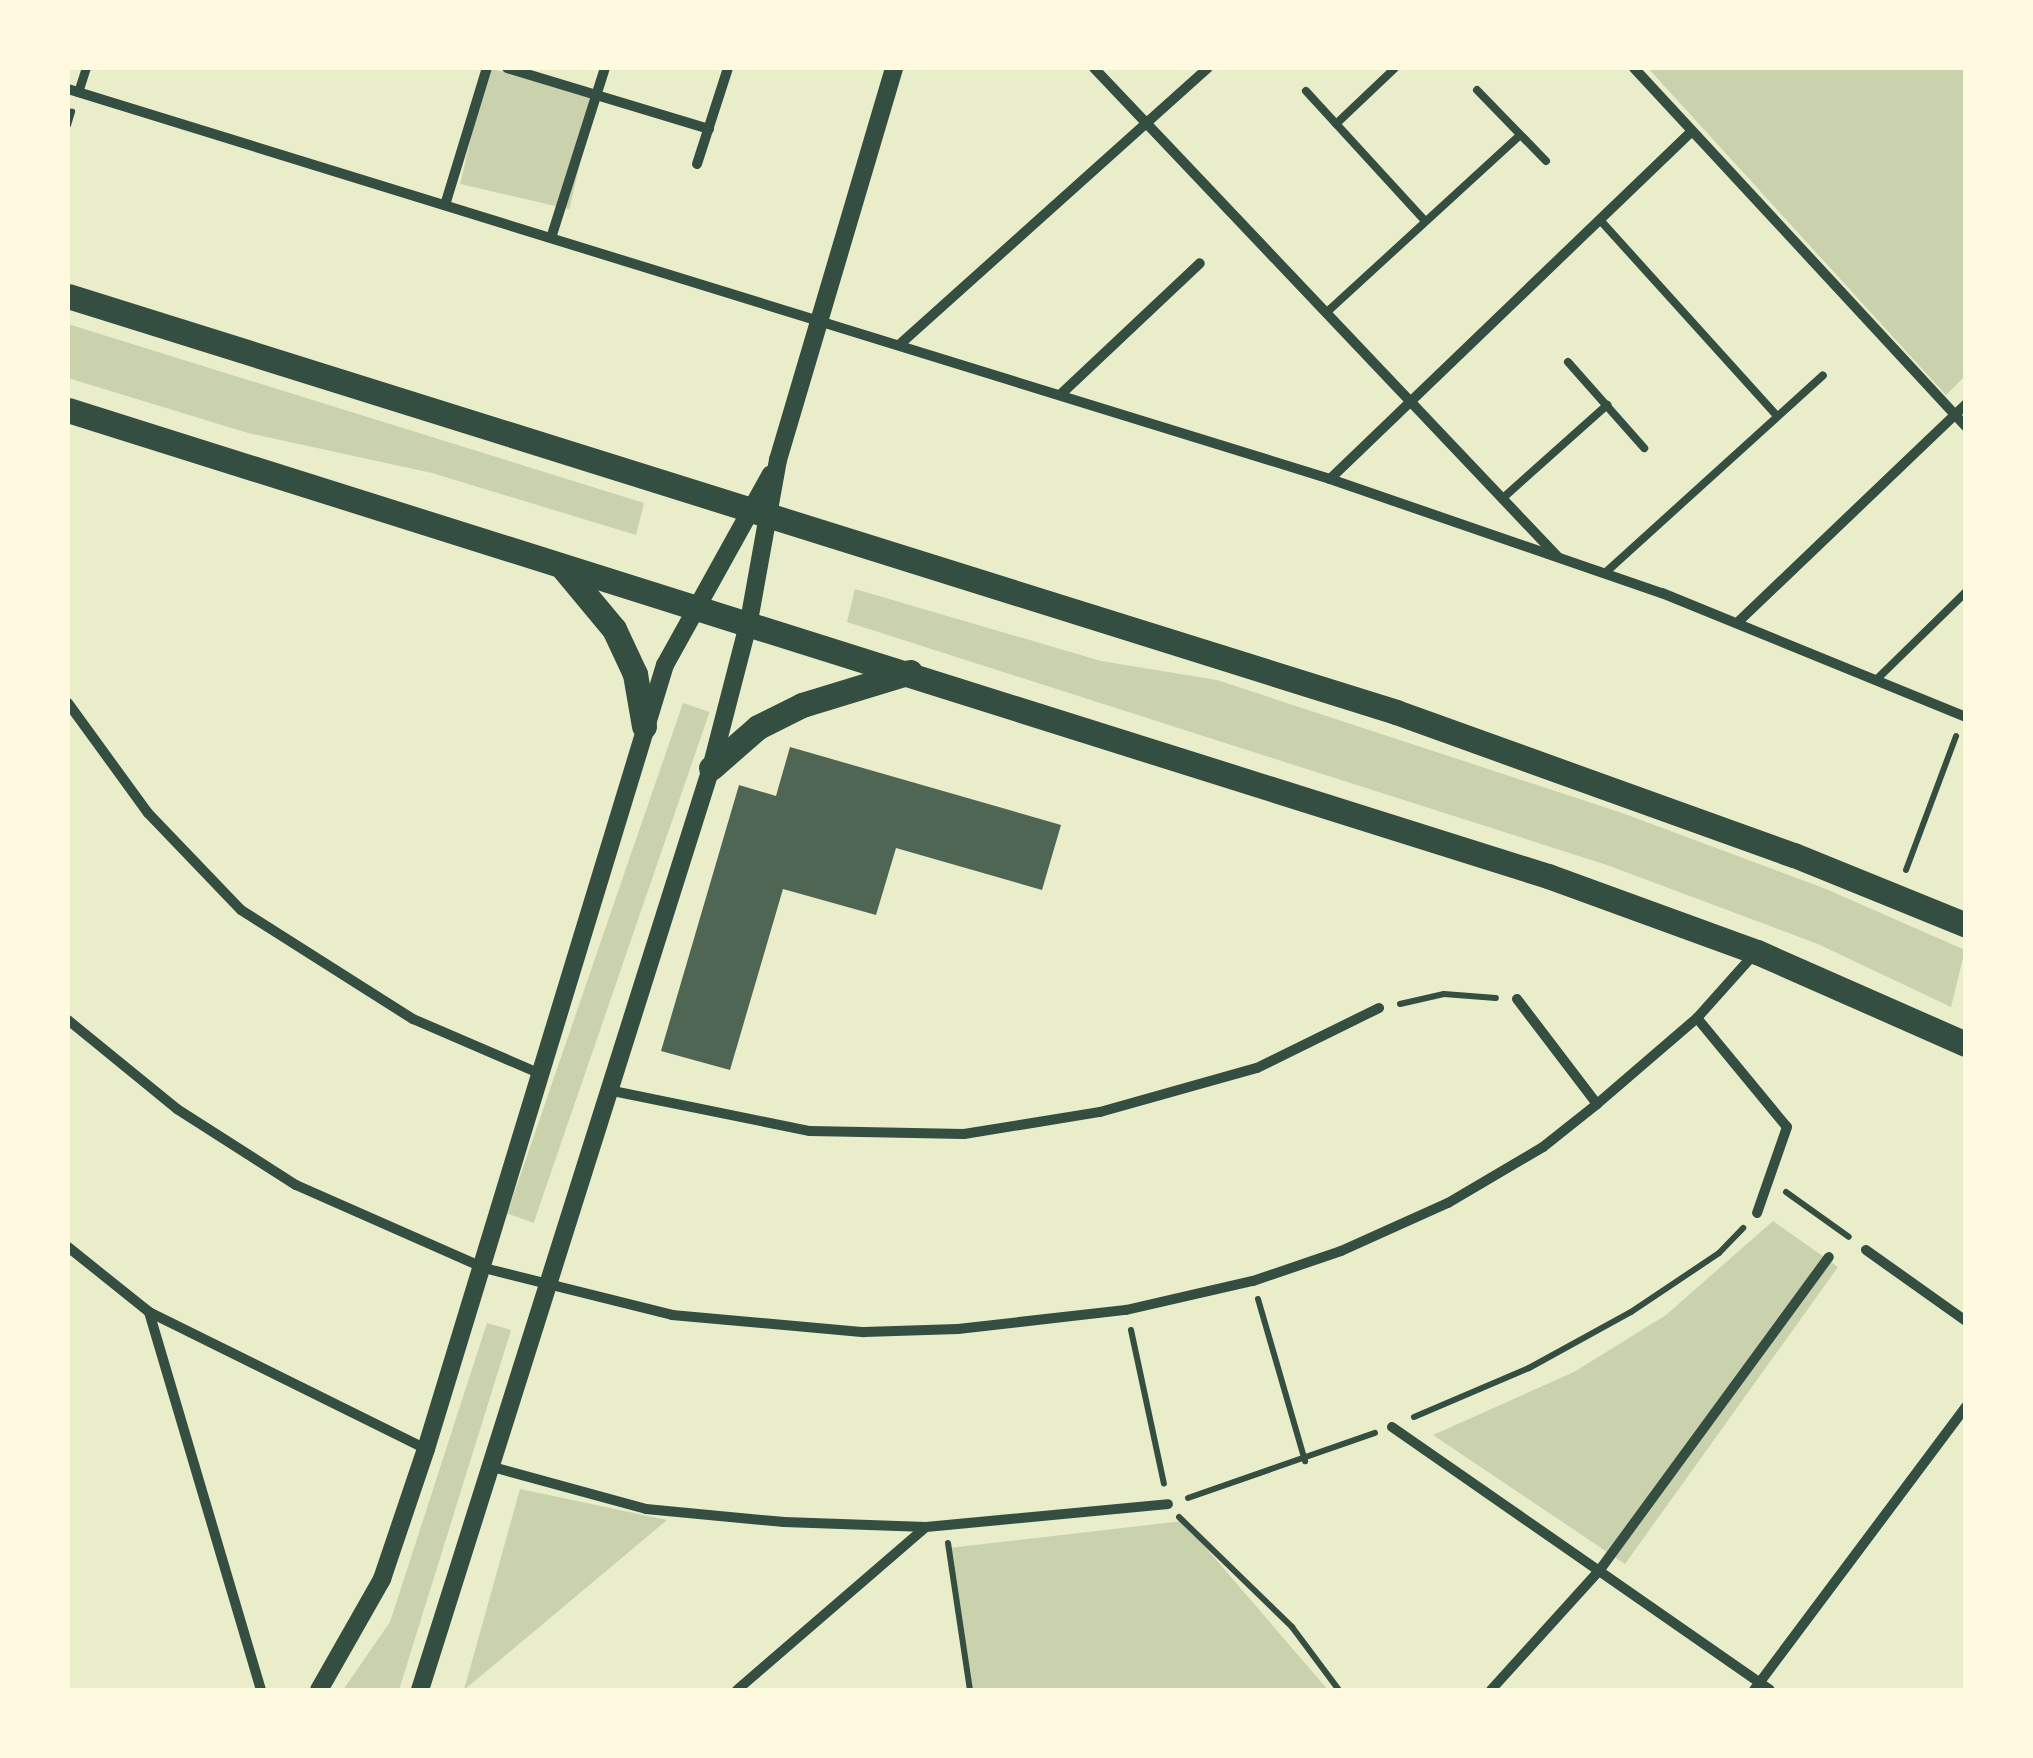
<!DOCTYPE html>
<html>
<head>
<meta charset="utf-8">
<style>
  body { margin:0 }
  #map { position:relative; width:2033px; height:1758px; overflow:hidden; background:#e9edc9; font-family:Literata,serif }
  div>[style] { position:absolute }
  .green>* { inset:0; background:#cad2ad; transform-origin:0 0 }
  .building>* { inset:0; background:#4f6655 }
  .path>* { height:6px; margin:-3px; padding:0 3px; transform-origin:3px; border-radius:3px; background:#344e41 }
  .service>* { height:8px; margin:-4px; padding:0 4px; transform-origin:4px; border-radius:4px; background:#344e41 }
  .pedestrian>* { height:9px; margin:-4.5px; padding:0 4.5px; transform-origin:4.5px; border-radius:4.5px; background:#344e41 }
  .minor>* { height:10px; margin:-5px; padding:0 5px; transform-origin:5px; border-radius:5px; background:#344e41 }
  .tertiary>* { height:18px; margin:-9px; padding:0 9px; transform-origin:9px; border-radius:9px; background:#344e41 }
  .primary>* { height:25px; margin:-12.5px; padding:0 12.5px; transform-origin:12.5px; border-radius:12.5px; background:#344e41 }
  span { translate:-50% -50%; white-space:nowrap; text-align:center; line-height:1.15; -webkit-text-stroke:8px #fefae0; paint-order:stroke }
  .frame { position:absolute; inset:0; border:70px solid #fefae0; pointer-events:none }
</style>
</head>
<body>
<div id="map">
  <div class="green">
    <div style="left:487px;top:68px;width:112px;height:119px;rotate:13deg"></div>
    <div style="clip-path:polygon(1648px 68px,1965px 68px,1965px 376px,1946px 395px)"></div>
    <div style="clip-path:polygon(68px 324px,644px 503px,636px 535px,432px 473px,248px 433px,68px 378px)"></div>
    <div style="clip-path:polygon(855px 589px,1101px 661px,1217px 680px,1622px 813px,1826px 889px,1965px 950px,1951px 1007px,1818px 944px,1607px 865px,847px 622px)"></div>
    <div style="left:683px;top:703px;width:28px;height:540px;rotate:19deg"></div>
    <div style="clip-path:polygon(1773px 1221px,1838px 1267px,1625px 1564px,1433px 1435px,1574px 1372px,1666px 1315px)"></div>
    <div style="clip-path:polygon(487px 1323px,511px 1330px,399px 1690px,343px 1690px,390px 1622px)"></div>
    <div style="clip-path:polygon(520px 1489px,667px 1520px,464px 1690px)"></div>
    <div style="clip-path:polygon(1183px 1521px,1328px 1690px,970px 1690px,949px 1548px)"></div>
  </div>
  <div class="building">
    <div style="clip-path:polygon(790px 747px,1061px 825px,1042px 890px,896px 848px,876px 915px,783px 889px,730px 1070px,661px 1051px,739px 785px,776px 796px)"></div>
  </div>
  <div class="path">
    <div style="left:68px;top:125px;width:14px;rotate:-73deg"></div>
    <div style="left:1906px;top:870px;width:143px;rotate:-69.5deg"></div>
    <div style="left:1400px;top:1004px;width:45px;rotate:-12.8deg"></div>
    <div style="left:1444px;top:994px;width:52px;rotate:4.4deg"></div>
    <div style="left:1786px;top:1192px;width:77px;rotate:35.5deg"></div>
    <div style="left:1258px;top:1299px;width:169px;rotate:73.8deg"></div>
    <div style="left:1131px;top:1330px;width:157px;rotate:77.9deg"></div>
    <div style="left:1414px;top:1417px;width:125px;rotate:-23.1deg"></div>
    <div style="left:1529px;top:1368px;width:116px;rotate:-28.8deg"></div>
    <div style="left:1631px;top:1312px;width:106px;rotate:-33.8deg"></div>
    <div style="left:1719px;top:1253px;width:35px;rotate:-46deg"></div>
    <div style="left:1188px;top:1498px;width:198px;rotate:-19.2deg"></div>
    <div style="left:1179px;top:1517px;width:158px;rotate:44.2deg"></div>
    <div style="left:1292px;top:1627px;width:79px;rotate:53.3deg"></div>
    <div style="left:948px;top:1543px;width:149px;rotate:81.5deg"></div>
  </div>
  <div class="service">
    <div style="left:1477px;top:90px;width:99px;rotate:45.8deg"></div>
    <div style="left:1306px;top:91px;width:176px;rotate:47.5deg"></div>
    <div style="left:1336px;top:124px;width:81px;rotate:-43.5deg"></div>
    <div style="left:1600px;top:220px;width:264px;rotate:47.9deg"></div>
    <div style="left:1327px;top:312px;width:262px;rotate:-42.5deg"></div>
    <div style="left:1568px;top:362px;width:115px;rotate:48.5deg"></div>
    <div style="left:1503px;top:498px;width:140px;rotate:-41.8deg"></div>
    <div style="left:1605px;top:573px;width:294px;rotate:-42.2deg"></div>
    <div style="left:1876px;top:680px;width:126px;rotate:-44.4deg"></div>
  </div>
  <div class="pedestrian">
    <div style="left:78px;top:92px;width:25px;rotate:-72deg"></div>
  </div>
  <div class="minor">
    <div style="left:507px;top:68px;width:211px;rotate:16.8deg"></div>
    <div style="left:1094px;top:68px;width:673px;rotate:46.51deg"></div>
    <div style="left:1634px;top:68px;width:489px;rotate:47.2deg"></div>
    <div style="left:68px;top:89px;width:1321px;rotate:17.17deg"></div>
    <div style="left:1330px;top:479px;width:351px;rotate:19deg"></div>
    <div style="left:1662px;top:593px;width:328px;rotate:22.2deg"></div>
    <div style="left:697px;top:164px;width:101px;rotate:-72.1deg"></div>
    <div style="left:445px;top:205px;width:143px;rotate:-73deg"></div>
    <div style="left:551px;top:238px;width:178px;rotate:-72.4deg"></div>
    <div style="left:899px;top:345px;width:415px;rotate:-41.9deg"></div>
    <div style="left:1060px;top:395px;width:192px;rotate:-43.3deg"></div>
    <div style="left:1330px;top:479px;width:502px;rotate:-43.87deg"></div>
    <div style="left:1737px;top:623px;width:317px;rotate:-43.7deg"></div>
    <div style="left:68px;top:703px;width:136px;rotate:54deg"></div>
    <div style="left:148px;top:813px;width:134px;rotate:46.2deg"></div>
    <div style="left:241px;top:910px;width:204px;rotate:32.4deg"></div>
    <div style="left:413px;top:1019px;width:139px;rotate:23.3deg"></div>
    <div style="left:1517px;top:999px;width:132px;rotate:52.7deg"></div>
    <div style="left:1697px;top:1018px;width:141px;rotate:50.5deg"></div>
    <div style="left:1787px;top:1127px;width:91px;rotate:109.2deg"></div>
    <div style="left:68px;top:1020px;width:141px;rotate:39.2deg"></div>
    <div style="left:177px;top:1109px;width:141px;rotate:32.6deg"></div>
    <div style="left:296px;top:1185px;width:206px;rotate:23.8deg"></div>
    <div style="left:484px;top:1268px;width:194px;rotate:14deg"></div>
    <div style="left:672px;top:1315px;width:193px;rotate:5.1deg"></div>
    <div style="left:864px;top:1332px;width:94px;rotate:-1.8deg"></div>
    <div style="left:958px;top:1329px;width:169px;rotate:-6.5deg"></div>
    <div style="left:1126px;top:1310px;width:130px;rotate:-12.9deg"></div>
    <div style="left:1253px;top:1281px;width:93px;rotate:-18.8deg"></div>
    <div style="left:1341px;top:1251px;width:117px;rotate:-24.2deg"></div>
    <div style="left:1448px;top:1203px;width:110px;rotate:-30.5deg"></div>
    <div style="left:1543px;top:1147px;width:69px;rotate:-38.5deg"></div>
    <div style="left:1597px;top:1104px;width:132px;rotate:-40.7deg"></div>
    <div style="left:1697px;top:1018px;width:89px;rotate:-48.2deg"></div>
    <div style="left:608px;top:1090px;width:206px;rotate:11.5deg"></div>
    <div style="left:810px;top:1131px;width:154px;rotate:1.1deg"></div>
    <div style="left:964px;top:1134px;width:138px;rotate:-9.2deg"></div>
    <div style="left:1100px;top:1112px;width:163px;rotate:-15.7deg"></div>
    <div style="left:1257px;top:1068px;width:136px;rotate:-26.2deg"></div>
    <div style="left:68px;top:1247px;width:104px;rotate:38.7deg"></div>
    <div style="left:149px;top:1312px;width:309px;rotate:26.3deg"></div>
    <div style="left:1866px;top:1250px;width:123px;rotate:35.4deg"></div>
    <div style="left:149px;top:1312px;width:394px;rotate:73.5deg"></div>
    <div style="left:1392px;top:1427px;width:460px;rotate:34.8deg"></div>
    <div style="left:489px;top:1466px;width:163px;rotate:15.3deg"></div>
    <div style="left:646px;top:1509px;width:139px;rotate:5.4deg"></div>
    <div style="left:784px;top:1522px;width:142px;rotate:2deg"></div>
    <div style="left:926px;top:1527px;width:243px;rotate:-5.4deg"></div>
    <div style="left:737px;top:1690px;width:248px;rotate:-40.8deg"></div>
    <div style="left:1491px;top:1690px;width:161px;rotate:-47.8deg"></div>
    <div style="left:1599px;top:1571px;width:389px;rotate:-53.8deg"></div>
    <div style="left:1754px;top:1690px;width:354px;rotate:-53.2deg"></div>
  </div>
  <div class="tertiary">
    <div style="left:319px;top:1690px;width:128px;rotate:-60.4deg"></div>
    <div style="left:382px;top:1579px;width:137px;rotate:-71.3deg"></div>
    <div style="left:426px;top:1449px;width:820px;rotate:-73.05deg"></div>
    <div style="left:665px;top:665px;width:218px;rotate:-61deg"></div>
    <div style="left:420px;top:1690px;width:967px;rotate:-72.48deg"></div>
    <div style="left:711px;top:768px;width:152px;rotate:-75.5deg"></div>
    <div style="left:749px;top:621px;width:164px;rotate:-79.8deg"></div>
    <div style="left:778px;top:460px;width:409px;rotate:-73.5deg"></div>
  </div>
  <div class="primary">
    <div style="left:68px;top:296px;width:1392px;rotate:17.39deg"></div>
    <div style="left:1396px;top:712px;width:423px;rotate:19.8deg"></div>
    <div style="left:1794px;top:855px;width:186px;rotate:22.1deg"></div>
    <div style="left:68px;top:410px;width:1552px;rotate:17.48deg"></div>
    <div style="left:1548px;top:876px;width:222px;rotate:20deg"></div>
    <div style="left:1757px;top:952px;width:228px;rotate:23.8deg"></div>
    <div style="left:564px;top:569px;width:78px;rotate:50.2deg"></div>
    <div style="left:614px;top:629px;width:50px;rotate:65deg"></div>
    <div style="left:635px;top:674px;width:53px;rotate:80.2deg"></div>
    <div style="left:711px;top:768px;width:62px;rotate:-41.1deg"></div>
    <div style="left:758px;top:727px;width:49px;rotate:-26.6deg"></div>
    <div style="left:802px;top:705px;width:113px;rotate:-17deg"></div>
  </div>
  <div class="frame"></div>
</div>
</body>
</html>
